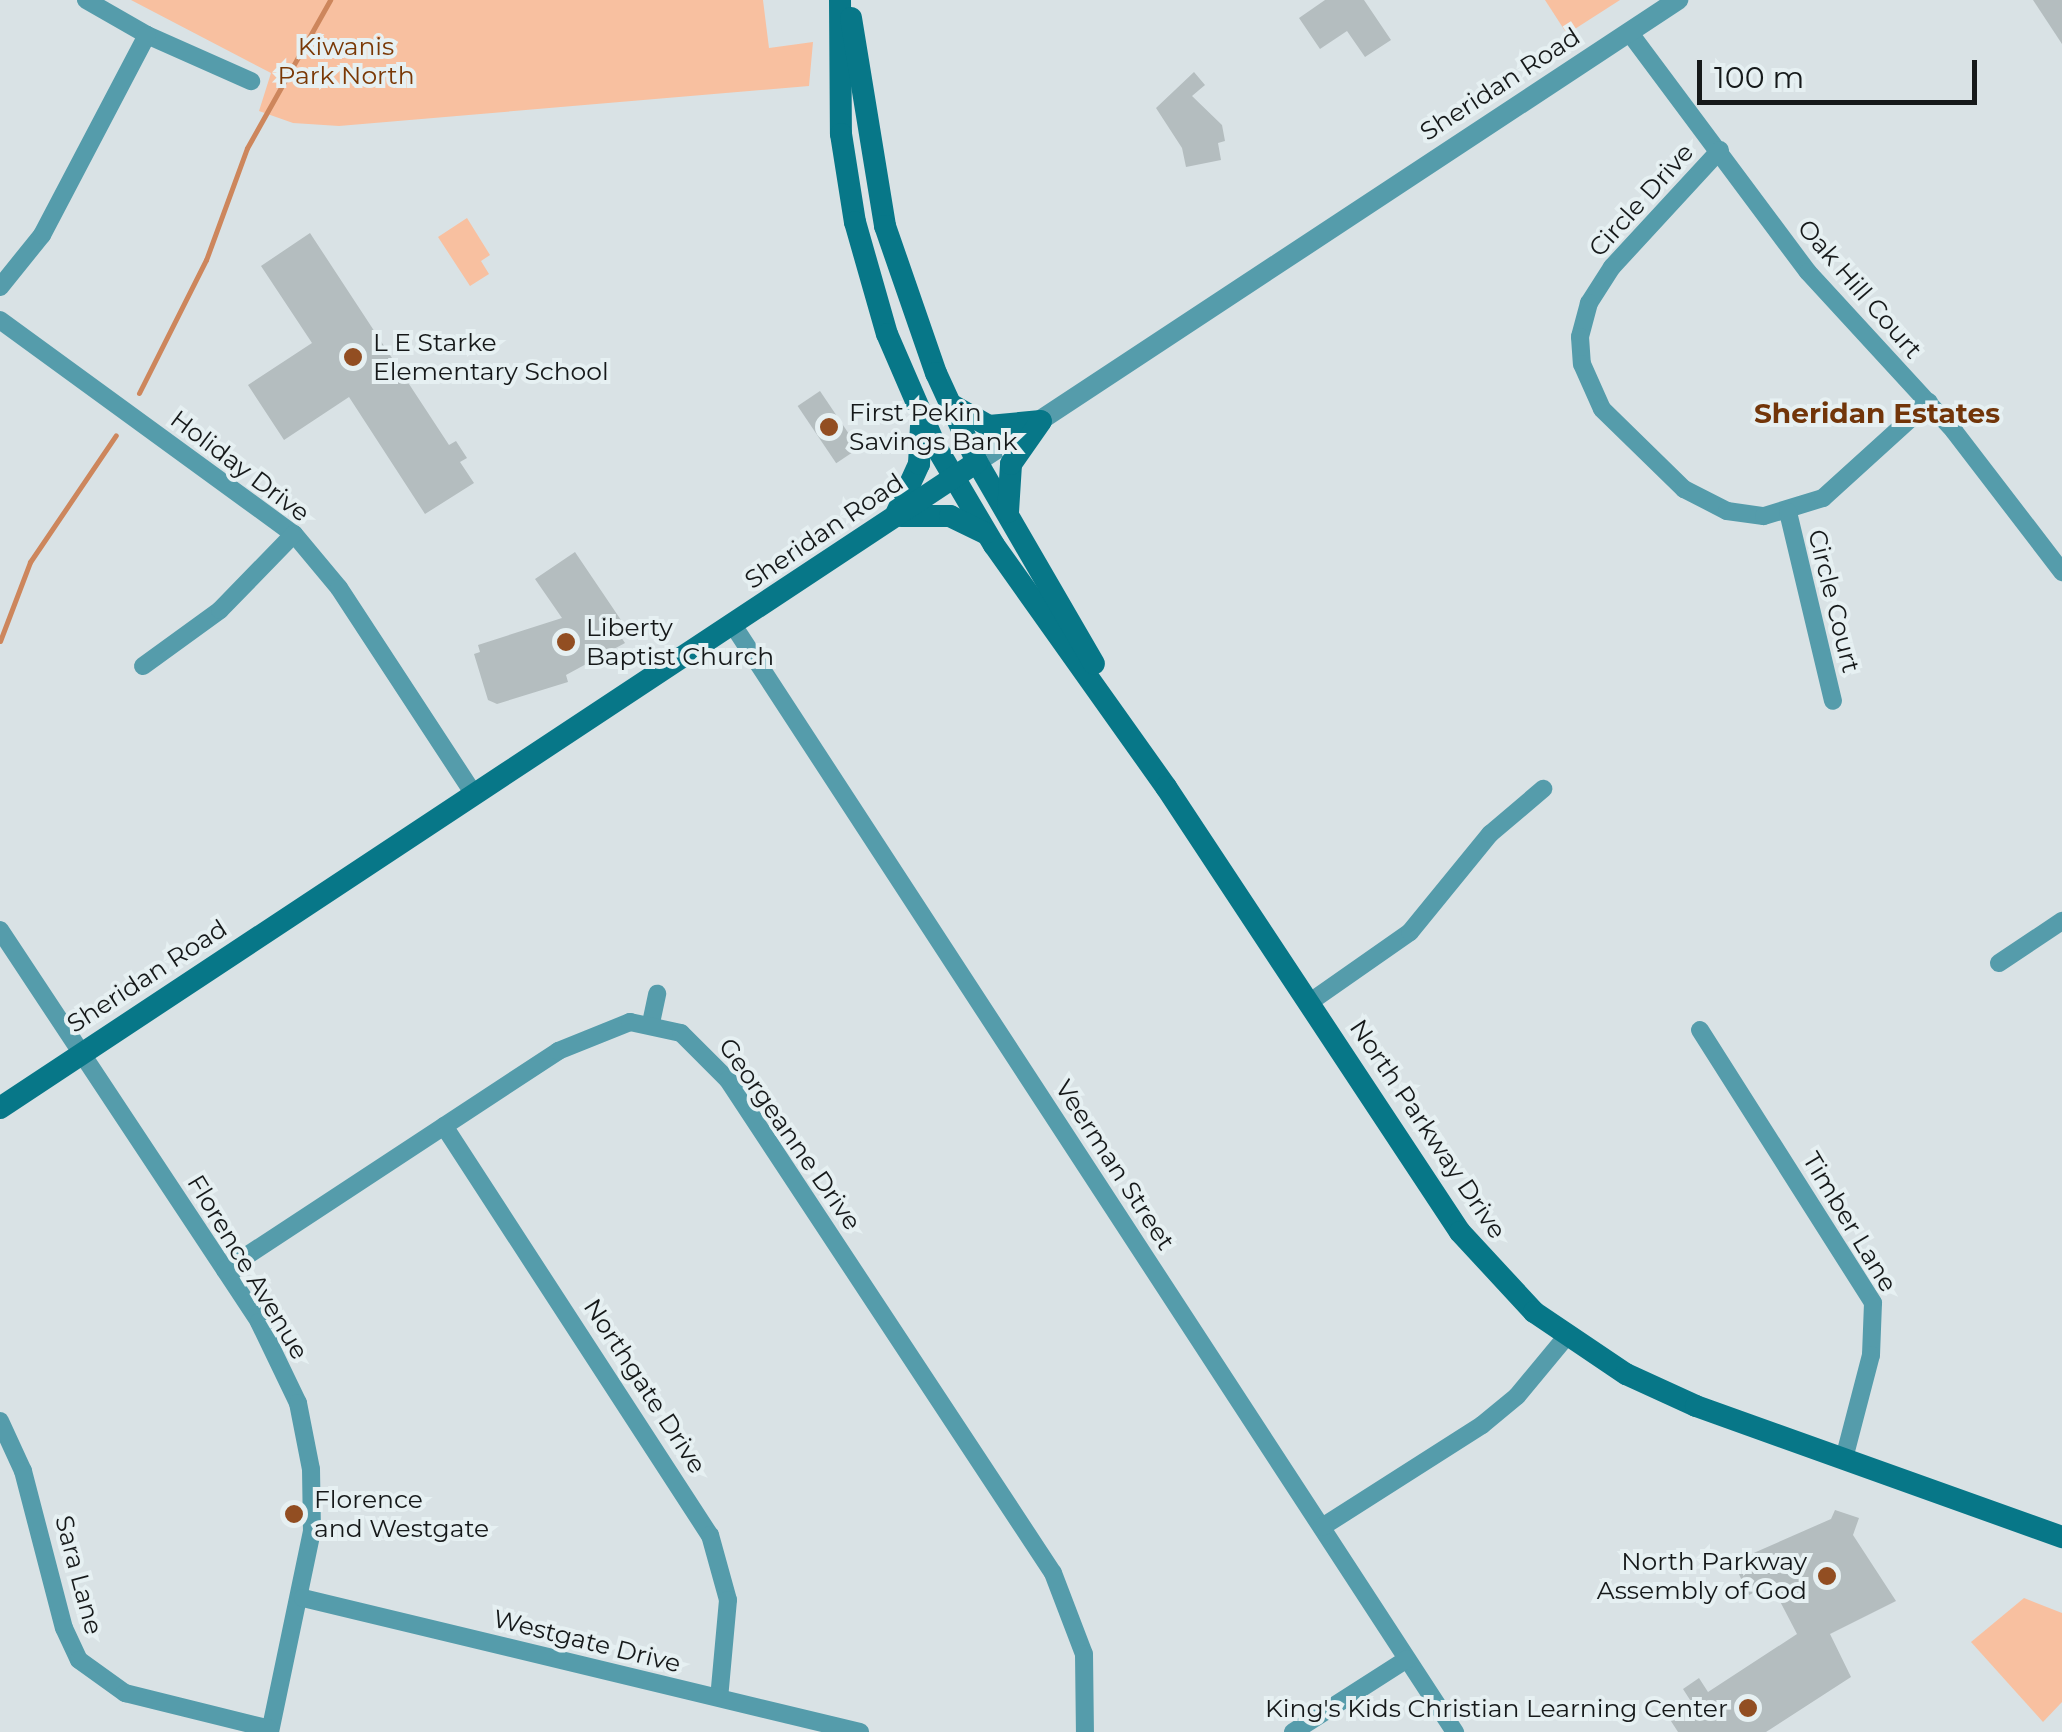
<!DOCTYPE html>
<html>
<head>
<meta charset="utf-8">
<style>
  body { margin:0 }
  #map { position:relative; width:2062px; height:1732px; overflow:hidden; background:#d9e2e5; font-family:Montserrat,sans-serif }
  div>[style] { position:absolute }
  .green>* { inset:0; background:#f8c0a0 }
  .stream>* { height:5px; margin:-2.5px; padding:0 2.5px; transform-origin:2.5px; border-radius:2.5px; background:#cd865c }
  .building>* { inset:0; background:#b4bdbf; transform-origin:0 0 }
  .minor>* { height:18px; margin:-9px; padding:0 9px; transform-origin:9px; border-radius:9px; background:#559cab }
  .tertiary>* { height:20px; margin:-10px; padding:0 10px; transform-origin:10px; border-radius:10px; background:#559cab }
  .secondary>* { height:22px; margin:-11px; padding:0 11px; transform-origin:11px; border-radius:11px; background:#077788 }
  .dots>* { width:28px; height:28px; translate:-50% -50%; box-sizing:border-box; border:5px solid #e6f0f2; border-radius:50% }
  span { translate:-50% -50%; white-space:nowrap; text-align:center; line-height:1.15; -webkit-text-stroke:8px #e6f0f2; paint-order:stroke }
  .park-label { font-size:25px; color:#7a3805 }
  .street-label { font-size:25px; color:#16191a }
  .poi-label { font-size:25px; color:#16191a }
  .left { translate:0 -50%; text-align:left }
  .right { translate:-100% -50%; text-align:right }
  .neighbourhood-label { font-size:28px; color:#723509; font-weight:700 }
  .scale { position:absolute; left:1697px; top:60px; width:280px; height:45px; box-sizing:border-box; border:5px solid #16191a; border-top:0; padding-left:12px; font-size:30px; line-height:35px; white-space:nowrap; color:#16191a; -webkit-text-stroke:8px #e6f0f2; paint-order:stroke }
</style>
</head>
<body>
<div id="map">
  <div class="green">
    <div style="clip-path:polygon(131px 0,763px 0,769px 48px,813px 42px,809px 86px,339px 126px,293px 123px,259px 111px,271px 73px)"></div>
    <div style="clip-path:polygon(1545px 0,1620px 0,1567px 34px)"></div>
    <div style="clip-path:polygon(467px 218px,490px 255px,481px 261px,489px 274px,470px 286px,438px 237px)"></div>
    <div style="clip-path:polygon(2024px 1598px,2062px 1613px,2062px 1702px,2043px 1722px,1971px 1642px)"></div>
  </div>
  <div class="stream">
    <div style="left:139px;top:393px;width:149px;rotate:-63.3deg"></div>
    <div style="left:206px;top:260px;width:119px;rotate:-69.9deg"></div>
    <div style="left:247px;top:148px;width:170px;rotate:-60.7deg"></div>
    <div style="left:0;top:641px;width:85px;rotate:-69.2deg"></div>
    <div style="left:30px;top:562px;width:153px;rotate:-55.9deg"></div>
  </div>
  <div class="building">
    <div style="clip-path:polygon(1325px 0,1364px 0,1391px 40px,1365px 57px,1347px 31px,1320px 49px,1299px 18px)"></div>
    <div style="clip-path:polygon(2033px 0,2062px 0,2062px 44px)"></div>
    <div style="clip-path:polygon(1194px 72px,1205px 85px,1192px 96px,1222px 125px,1225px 141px,1218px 143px,1221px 160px,1186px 167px,1182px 148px,1156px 108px)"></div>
    <div style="clip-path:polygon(310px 233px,449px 445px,456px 441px,467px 458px,460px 462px,474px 483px,425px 514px,349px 397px,284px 440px,248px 385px,312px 343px,261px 266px)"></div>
    <div style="left:820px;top:391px;width:69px;height:27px;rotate:56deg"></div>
    <div style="clip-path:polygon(575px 552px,625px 626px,617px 631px,625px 643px,566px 675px,568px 682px,497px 704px,488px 700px,474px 654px,480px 652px,478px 645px,562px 618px,535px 579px)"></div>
    <div style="clip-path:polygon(1835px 1510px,1859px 1518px,1853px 1535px,1896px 1601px,1830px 1634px,1851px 1677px,1766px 1732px,1678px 1732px,1669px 1718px,1692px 1703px,1683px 1689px,1699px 1678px,1708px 1692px,1797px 1634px,1771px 1584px,1749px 1595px,1733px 1562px,1831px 1519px)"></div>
  </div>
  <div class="minor">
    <div style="left:86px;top:0;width:70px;rotate:29.8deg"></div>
    <div style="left:147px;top:35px;width:114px;rotate:23.9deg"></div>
    <div style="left:1629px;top:32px;width:299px;rotate:53.3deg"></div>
    <div style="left:1808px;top:272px;width:216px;rotate:47.4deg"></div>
    <div style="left:1954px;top:431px;width:178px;rotate:52.5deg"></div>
    <div style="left:1720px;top:150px;width:159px;rotate:132.7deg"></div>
    <div style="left:1612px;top:267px;width:43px;rotate:122.6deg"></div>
    <div style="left:1589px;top:303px;width:35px;rotate:105deg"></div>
    <div style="left:1580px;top:337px;width:27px;rotate:86deg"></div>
    <div style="left:1582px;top:364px;width:49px;rotate:66deg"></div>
    <div style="left:1602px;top:409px;width:115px;rotate:44.3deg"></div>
    <div style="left:1684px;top:489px;width:48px;rotate:27.1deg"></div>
    <div style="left:1727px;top:511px;width:37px;rotate:8deg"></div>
    <div style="left:1764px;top:516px;width:62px;rotate:-17deg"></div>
    <div style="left:1823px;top:498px;width:143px;rotate:-42.2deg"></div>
    <div style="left:0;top:287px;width:67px;rotate:-51.1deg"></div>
    <div style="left:42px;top:235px;width:226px;rotate:-62.3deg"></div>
    <div style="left:0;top:320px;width:364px;rotate:36.1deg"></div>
    <div style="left:294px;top:534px;width:70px;rotate:50.2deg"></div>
    <div style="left:339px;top:588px;width:246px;rotate:56.8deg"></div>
    <div style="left:1788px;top:512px;width:194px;rotate:76.6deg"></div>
    <div style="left:733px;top:625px;width:1322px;rotate:56.89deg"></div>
    <div style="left:143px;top:666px;width:95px;rotate:-36deg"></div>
    <div style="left:220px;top:610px;width:106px;rotate:-45.8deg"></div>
    <div style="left:0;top:930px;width:470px;rotate:56.5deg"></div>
    <div style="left:259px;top:1322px;width:90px;rotate:64.3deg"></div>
    <div style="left:298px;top:1403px;width:67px;rotate:78.9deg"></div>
    <div style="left:311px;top:1469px;width:62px;rotate:89.1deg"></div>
    <div style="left:312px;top:1531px;width:205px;rotate:101.8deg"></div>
    <div style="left:1999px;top:963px;width:76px;rotate:-33.7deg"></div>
    <div style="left:1310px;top:1002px;width:122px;rotate:-35deg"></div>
    <div style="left:1410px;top:932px;width:127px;rotate:-50.8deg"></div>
    <div style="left:1490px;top:834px;width:70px;rotate:-40.3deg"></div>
    <div style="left:651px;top:1023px;width:30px;rotate:-78deg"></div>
    <div style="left:1700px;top:1030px;width:323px;rotate:57.6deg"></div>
    <div style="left:1873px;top:1303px;width:52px;rotate:92.2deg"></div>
    <div style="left:1871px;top:1355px;width:107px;rotate:104.6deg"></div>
    <div style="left:444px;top:1126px;width:488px;rotate:57deg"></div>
    <div style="left:710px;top:1535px;width:67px;rotate:74.5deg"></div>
    <div style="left:728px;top:1600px;width:98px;rotate:95.2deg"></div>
    <div style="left:225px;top:1270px;width:399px;rotate:-33.3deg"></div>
    <div style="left:558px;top:1051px;width:78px;rotate:-21.9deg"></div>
    <div style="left:630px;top:1022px;width:52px;rotate:12.2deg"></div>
    <div style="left:681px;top:1033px;width:66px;rotate:45deg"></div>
    <div style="left:728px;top:1080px;width:590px;rotate:56.61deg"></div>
    <div style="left:1053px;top:1573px;width:87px;rotate:69.1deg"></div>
    <div style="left:1084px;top:1654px;width:78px;rotate:89.3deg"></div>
    <div style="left:0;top:1421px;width:55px;rotate:65.3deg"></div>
    <div style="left:23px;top:1471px;width:162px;rotate:75.4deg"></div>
    <div style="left:64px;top:1628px;width:35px;rotate:65deg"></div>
    <div style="left:79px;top:1660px;width:57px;rotate:35.7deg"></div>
    <div style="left:125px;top:1693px;width:149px;rotate:13.9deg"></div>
    <div style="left:1322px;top:1527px;width:190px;rotate:-32.5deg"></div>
    <div style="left:1482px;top:1425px;width:45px;rotate:-39.6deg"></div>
    <div style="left:1517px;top:1396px;width:77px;rotate:-50.3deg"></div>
    <div style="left:303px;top:1598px;width:573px;rotate:13.53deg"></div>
    <div style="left:1293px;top:1732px;width:135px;rotate:-32.6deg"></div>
  </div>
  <div class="tertiary">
    <div style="left:977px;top:462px;width:840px;rotate:-33.39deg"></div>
  </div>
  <div class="secondary">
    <div style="left:840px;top:0;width:134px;rotate:89.6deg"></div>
    <div style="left:841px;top:134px;width:89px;rotate:81deg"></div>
    <div style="left:855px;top:222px;width:116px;rotate:74.1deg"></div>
    <div style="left:887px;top:334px;width:121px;rotate:66.6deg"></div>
    <div style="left:935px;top:445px;width:116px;rotate:59.5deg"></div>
    <div style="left:994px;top:545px;width:297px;rotate:54.6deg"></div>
    <div style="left:1166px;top:787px;width:533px;rotate:56.55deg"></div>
    <div style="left:1460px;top:1232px;width:109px;rotate:47.2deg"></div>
    <div style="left:1534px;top:1312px;width:111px;rotate:34deg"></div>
    <div style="left:1626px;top:1374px;width:77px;rotate:24.6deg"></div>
    <div style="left:1696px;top:1406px;width:389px;rotate:19.7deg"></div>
    <div style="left:851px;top:18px;width:211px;rotate:80.7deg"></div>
    <div style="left:885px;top:226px;width:156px;rotate:70.9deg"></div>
    <div style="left:936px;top:373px;width:98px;rotate:65.3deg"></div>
    <div style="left:977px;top:462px;width:233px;rotate:59.9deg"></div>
    <div style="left:952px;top:405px;width:43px;rotate:29.6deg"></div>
    <div style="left:989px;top:426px;width:52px;rotate:-5.5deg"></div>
    <div style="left:897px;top:512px;width:53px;rotate:-65.4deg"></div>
    <div style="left:919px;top:464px;width:39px;rotate:-87deg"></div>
    <div style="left:1008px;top:512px;width:48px;rotate:-86.4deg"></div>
    <div style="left:1011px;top:464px;width:52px;rotate:-55.1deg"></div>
    <div style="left:901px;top:516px;width:49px"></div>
    <div style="left:950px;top:516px;width:39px;rotate:26deg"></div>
    <div style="left:0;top:1108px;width:1171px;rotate:-33.47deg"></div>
  </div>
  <div class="dots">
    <div style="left:353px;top:357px;background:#924e22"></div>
    <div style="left:829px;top:427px;background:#924e22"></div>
    <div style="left:566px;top:642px;background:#924e22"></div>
    <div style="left:294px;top:1514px;background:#924e22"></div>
    <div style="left:1827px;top:1576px;background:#924e22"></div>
    <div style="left:1748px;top:1708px;background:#924e22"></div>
  </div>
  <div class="park-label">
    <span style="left:346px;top:61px">Kiwanis<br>Park North</span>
  </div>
  <div class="street-label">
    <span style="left:1500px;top:84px;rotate:-33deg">Sheridan Road</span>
    <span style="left:1641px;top:200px;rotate:-48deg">Circle Drive</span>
    <span style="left:1860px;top:289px;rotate:49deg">Oak Hill Court</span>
    <span style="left:240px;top:466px;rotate:37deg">Holiday Drive</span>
    <span style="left:824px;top:531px;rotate:-34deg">Sheridan Road</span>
    <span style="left:1834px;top:601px;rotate:76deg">Circle Court</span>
    <span style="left:147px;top:976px;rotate:-33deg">Sheridan Road</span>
    <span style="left:1428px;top:1129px;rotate:56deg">North Parkway Drive</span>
    <span style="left:790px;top:1134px;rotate:55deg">Georgeanne Drive</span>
    <span style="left:1115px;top:1165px;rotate:57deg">Veerman Street</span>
    <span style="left:1850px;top:1222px;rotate:59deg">Timber Lane</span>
    <span style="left:248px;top:1267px;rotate:59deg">Florence Avenue</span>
    <span style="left:645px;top:1386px;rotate:57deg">Northgate Drive</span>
    <span style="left:79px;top:1575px;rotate:75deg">Sara Lane</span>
    <span style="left:587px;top:1641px;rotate:14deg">Westgate Drive</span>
  </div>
  <div class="poi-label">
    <span class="left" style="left:373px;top:357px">L E Starke<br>Elementary School</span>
    <span class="left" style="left:849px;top:427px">First Pekin<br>Savings Bank</span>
    <span class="left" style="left:586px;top:642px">Liberty<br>Baptist Church</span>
    <span class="left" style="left:314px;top:1514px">Florence<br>and Westgate</span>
    <span class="right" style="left:1807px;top:1576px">North Parkway<br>Assembly of God</span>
    <span class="right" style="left:1728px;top:1708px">King's Kids Christian Learning Center</span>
  </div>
  <div class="neighbourhood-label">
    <span style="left:1877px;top:413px">Sheridan Estates</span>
  </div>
  <div class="scale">100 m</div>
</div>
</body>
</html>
